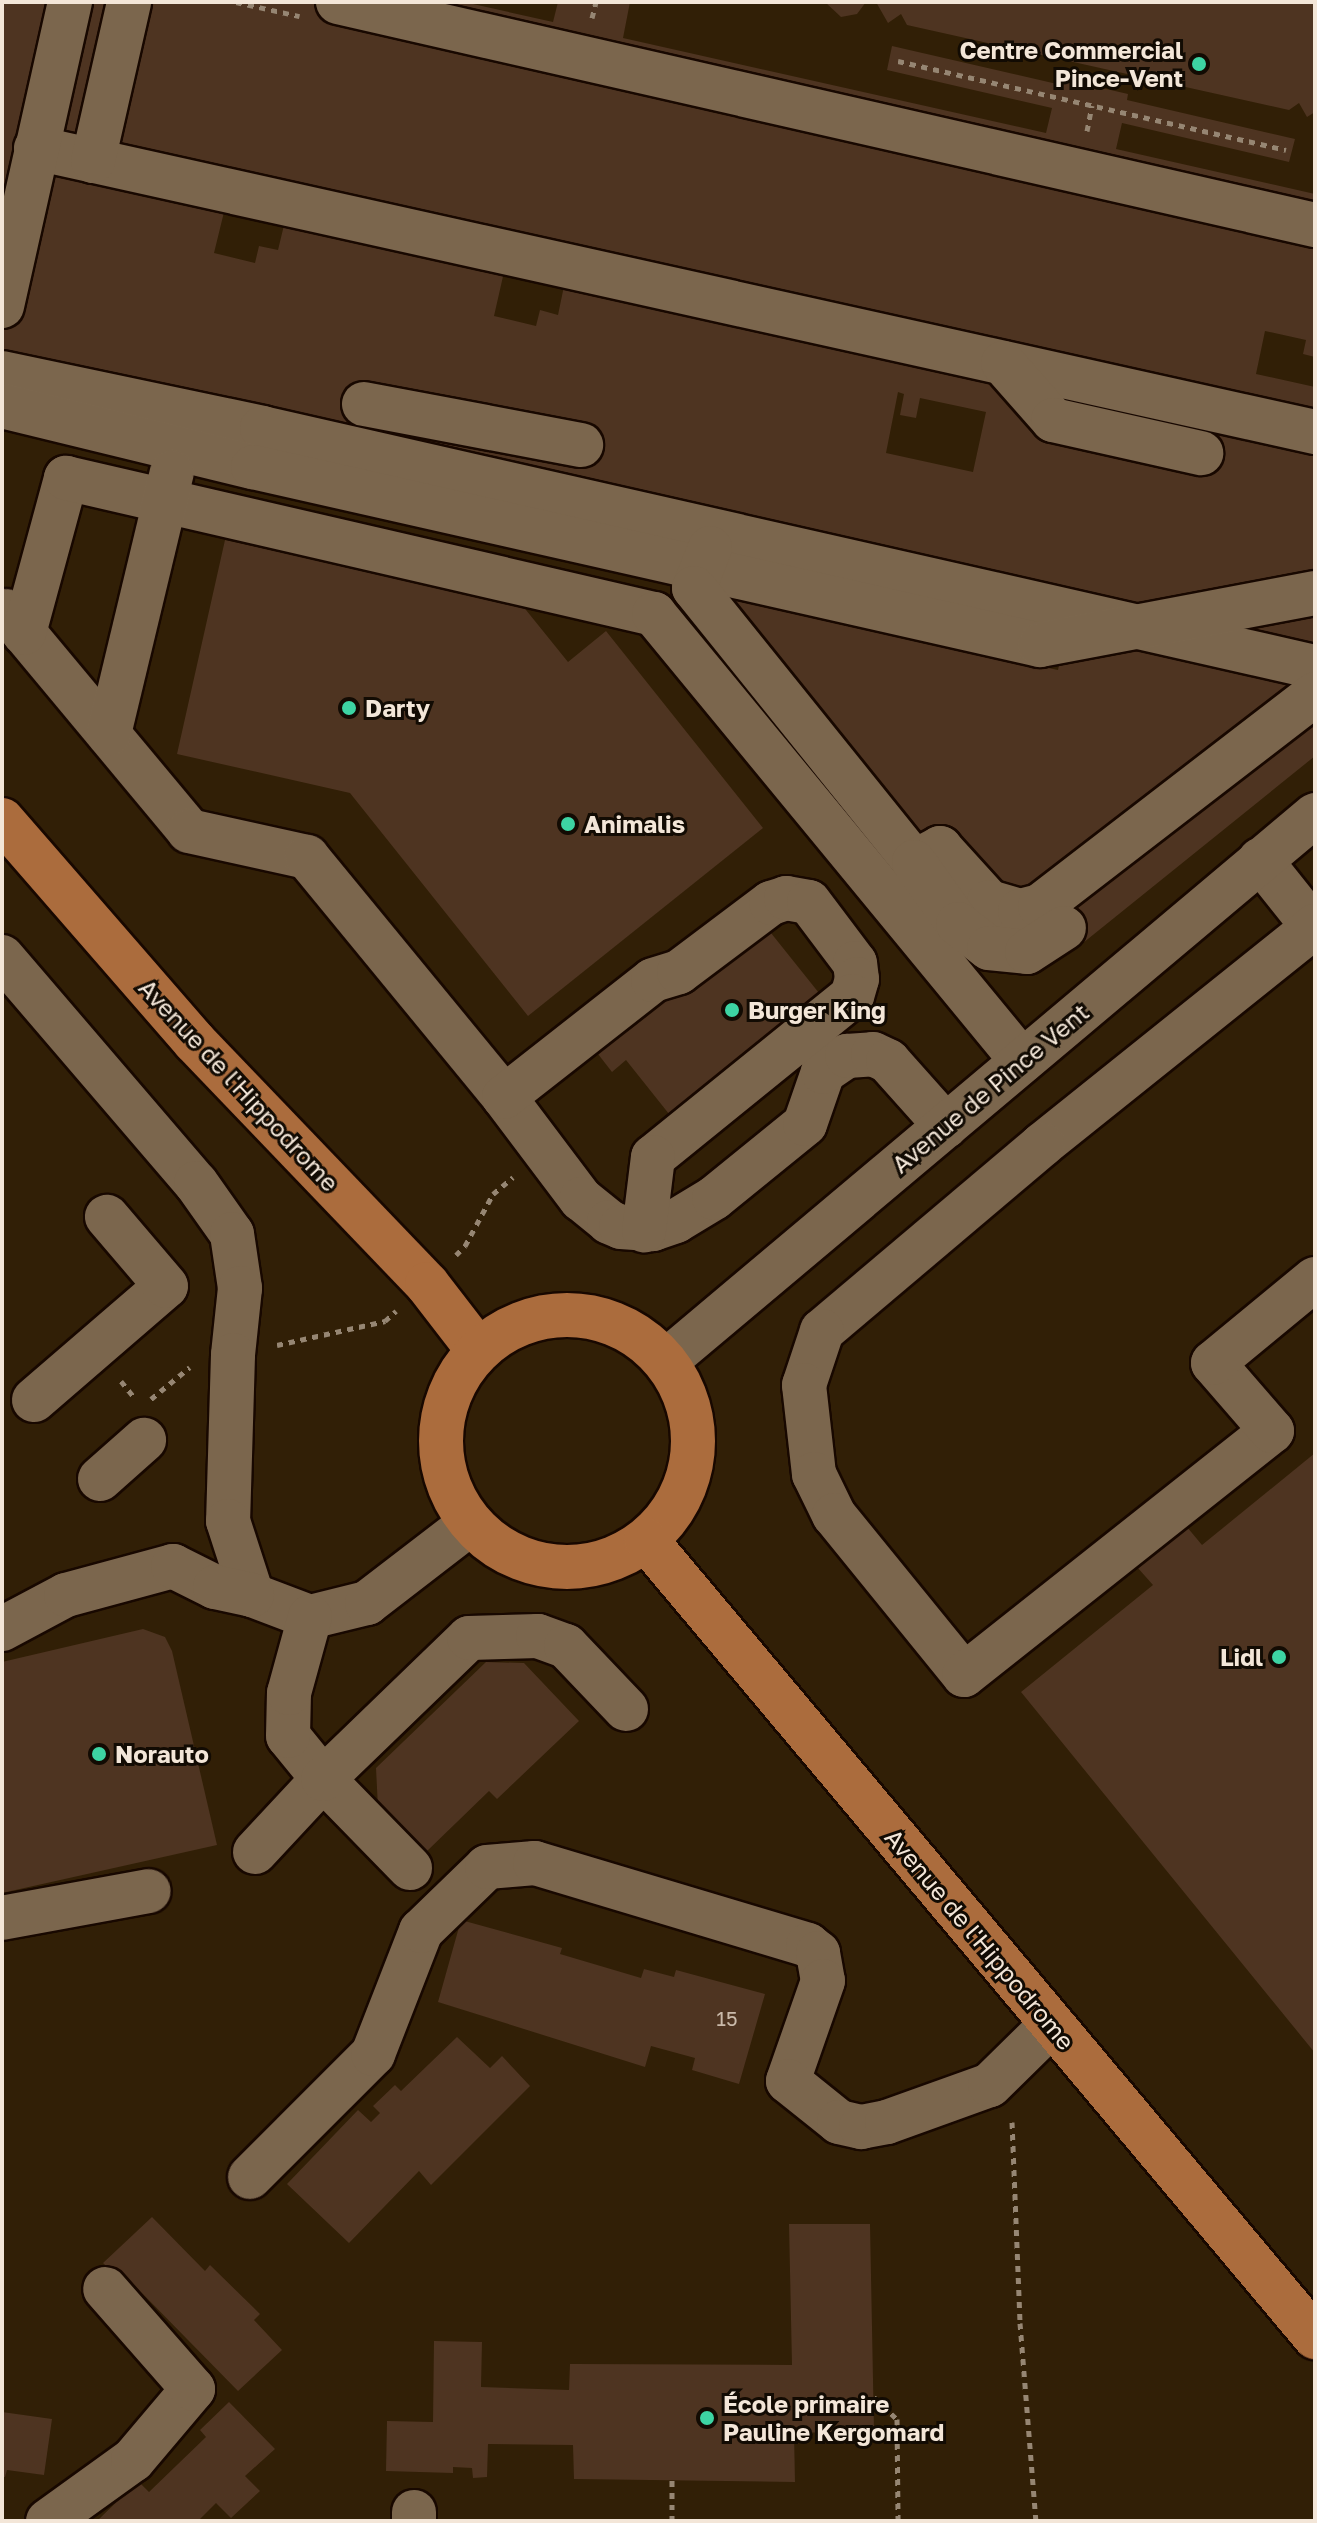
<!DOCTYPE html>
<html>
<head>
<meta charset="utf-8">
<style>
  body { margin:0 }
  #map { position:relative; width:1317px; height:2523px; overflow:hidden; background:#311f06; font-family:"Golos Text",sans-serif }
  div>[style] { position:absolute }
  .building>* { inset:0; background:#4e3421 }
  .path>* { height:5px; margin-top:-2.5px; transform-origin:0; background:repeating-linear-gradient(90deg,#968673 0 6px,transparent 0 12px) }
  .roads { filter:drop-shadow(2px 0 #180800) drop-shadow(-2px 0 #180800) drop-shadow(0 2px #180800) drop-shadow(0 -2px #180800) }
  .minor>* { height:44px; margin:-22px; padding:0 22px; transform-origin:22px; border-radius:22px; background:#7b664d }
  .major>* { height:44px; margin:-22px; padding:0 22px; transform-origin:22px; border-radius:22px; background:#ab6c3d }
  .major>.ring { margin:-22px; padding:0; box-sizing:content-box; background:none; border:44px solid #ab6c3d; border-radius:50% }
  .dots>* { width:22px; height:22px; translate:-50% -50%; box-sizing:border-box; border:4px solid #120b03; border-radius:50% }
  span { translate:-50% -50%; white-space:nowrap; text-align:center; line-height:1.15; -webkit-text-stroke:6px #120b03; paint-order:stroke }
  .number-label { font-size:20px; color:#cabaaa }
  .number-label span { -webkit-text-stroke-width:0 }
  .poi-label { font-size:24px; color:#f3e6d8; font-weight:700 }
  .right { translate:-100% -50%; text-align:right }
  .left { translate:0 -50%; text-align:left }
  .street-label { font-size:24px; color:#f3e6d8 }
  .frame { position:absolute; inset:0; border:4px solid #f3e6d8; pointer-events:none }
</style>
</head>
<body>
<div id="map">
  <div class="building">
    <div style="clip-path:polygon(evenodd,4px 2px,464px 2px,553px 22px,558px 2px,630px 2px,623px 38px,1046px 133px,1052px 108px,887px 70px,892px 46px,1057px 84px,1059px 78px,1128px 94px,1127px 100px,1295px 139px,1289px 162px,1122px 123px,1116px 149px,1315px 194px,1315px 357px,1303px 354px,1306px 340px,1265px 331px,1256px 374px,1315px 387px,1315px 756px,1078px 947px,1061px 957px,1033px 964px,631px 528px,2px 386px,4px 2px,225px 208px,285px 221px,278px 250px,259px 246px,255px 263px,214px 253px,225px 208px,4px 2px,504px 272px,564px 286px,558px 315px,540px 310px,536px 326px,494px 316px,504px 272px,4px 2px,898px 392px,904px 394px,900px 415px,916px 418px,920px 398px,986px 412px,973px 472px,886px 453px,898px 392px,4px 2px,1067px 629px,1058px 670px,998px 657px,1067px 629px)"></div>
    <div style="clip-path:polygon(825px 2px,866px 2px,857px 14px,841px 17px)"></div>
    <div style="clip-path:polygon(876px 2px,1315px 2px,1315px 112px,1307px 117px,1299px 103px,1289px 110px,907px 25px,901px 14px,888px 23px)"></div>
    <div style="clip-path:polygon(225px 540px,522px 605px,568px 662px,606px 631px,763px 828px,528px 1016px,350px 793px,177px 754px)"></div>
    <div style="clip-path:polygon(763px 923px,823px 998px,673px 1119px,626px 1060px,612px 1072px,591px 1045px,621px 1021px,628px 1031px)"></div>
    <div style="clip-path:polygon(1315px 1453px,1315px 2053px,1021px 1692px,1153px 1585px,1137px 1567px,1187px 1527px,1202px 1545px)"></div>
    <div style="clip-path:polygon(143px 1629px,165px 1637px,172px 1651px,217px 1845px,2px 1893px,2px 1662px)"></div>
    <div style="clip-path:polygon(486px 1662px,524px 1663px,579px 1721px,497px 1799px,489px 1791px,425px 1853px,378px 1808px,376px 1768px)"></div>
    <div style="clip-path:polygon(461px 1920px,562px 1948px,560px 1954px,641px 1978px,644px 1969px,674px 1977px,676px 1970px,765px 1994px,739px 2084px,692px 2070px,695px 2058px,651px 2046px,645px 2067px,438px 2002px)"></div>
    <div style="clip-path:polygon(457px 2037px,490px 2068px,502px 2056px,530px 2086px,431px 2185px,419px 2171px,349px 2243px,287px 2184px,358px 2110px,371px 2122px,380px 2113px,373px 2106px,395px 2085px,401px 2091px)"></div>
    <div style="clip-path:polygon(152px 2217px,205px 2271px,210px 2265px,260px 2314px,254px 2320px,282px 2350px,238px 2391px,134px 2285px,130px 2289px,103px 2263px)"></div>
    <div style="clip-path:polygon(789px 2224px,870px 2224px,874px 2431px,794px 2433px,795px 2482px,574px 2479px,573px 2445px,488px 2444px,487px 2477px,473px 2478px,472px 2468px,453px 2467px,453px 2473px,386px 2471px,387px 2421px,433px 2422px,434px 2341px,482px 2342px,481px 2387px,569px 2390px,570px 2364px,573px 2364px,792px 2365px)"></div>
    <div style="clip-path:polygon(229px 2402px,275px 2449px,245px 2476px,260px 2491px,231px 2518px,216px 2503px,198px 2521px,97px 2521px,138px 2481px,149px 2492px,206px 2437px,200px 2430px)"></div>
    <div style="clip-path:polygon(2px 2412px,52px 2419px,44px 2475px,7px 2470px,5px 2477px,2px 2477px)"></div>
  </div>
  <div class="path">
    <div style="left:236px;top:2px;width:65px;rotate:12.5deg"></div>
    <div style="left:592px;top:18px;width:16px;rotate:-76deg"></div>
    <div style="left:898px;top:61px;width:398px;rotate:12.9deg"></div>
    <div style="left:1087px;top:131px;width:26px;rotate:-79deg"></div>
    <div style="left:456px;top:1255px;width:13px;rotate:-45deg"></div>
    <div style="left:465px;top:1246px;width:59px;rotate:-61.7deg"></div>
    <div style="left:493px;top:1194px;width:26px;rotate:-40deg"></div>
    <div style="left:277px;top:1345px;width:111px;rotate:-12.5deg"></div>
    <div style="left:385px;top:1321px;width:15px;rotate:-42deg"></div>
    <div style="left:121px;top:1381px;width:22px;rotate:51deg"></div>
    <div style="left:151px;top:1399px;width:50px;rotate:-39.4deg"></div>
    <div style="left:1012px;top:2122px;width:201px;rotate:87.7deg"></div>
    <div style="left:1020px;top:2323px;width:199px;rotate:85.4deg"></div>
    <div style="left:874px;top:2397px;width:32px;rotate:44deg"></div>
    <div style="left:897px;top:2419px;width:102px;rotate:89.4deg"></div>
    <div style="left:672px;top:2480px;width:41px;rotate:90deg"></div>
  </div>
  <div class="roads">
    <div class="minor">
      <div style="left:338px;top:2px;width:1002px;rotate:12.86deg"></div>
      <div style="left:36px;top:148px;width:1310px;rotate:12.52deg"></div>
      <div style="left:93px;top:161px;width:163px;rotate:-77.2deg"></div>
      <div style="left:2px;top:306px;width:312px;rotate:-77.4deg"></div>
      <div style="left:1003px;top:363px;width:76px;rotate:48.7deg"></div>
      <div style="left:1053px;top:420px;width:152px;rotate:12.6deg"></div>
      <div style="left:2px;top:373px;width:266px;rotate:11.9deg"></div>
      <div style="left:262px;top:428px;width:1080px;rotate:12.79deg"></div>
      <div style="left:364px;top:404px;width:221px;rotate:10.7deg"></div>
      <div style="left:2px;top:406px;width:258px;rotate:13.7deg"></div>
      <div style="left:253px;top:467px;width:807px;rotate:12.74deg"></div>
      <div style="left:1040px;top:645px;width:280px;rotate:-10.7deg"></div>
      <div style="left:710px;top:548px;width:43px;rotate:111.8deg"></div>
      <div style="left:694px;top:588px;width:351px;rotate:51.2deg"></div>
      <div style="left:914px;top:862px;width:30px;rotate:-28deg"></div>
      <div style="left:940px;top:848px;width:73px;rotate:47.8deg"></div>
      <div style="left:989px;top:902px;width:32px;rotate:16deg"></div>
      <div style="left:1020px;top:911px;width:21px;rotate:-14deg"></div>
      <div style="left:1040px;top:906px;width:347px;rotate:-37.6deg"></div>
      <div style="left:6px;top:611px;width:286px;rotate:50.2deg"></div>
      <div style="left:189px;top:831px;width:121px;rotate:12.4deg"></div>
      <div style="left:307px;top:857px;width:310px;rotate:50.6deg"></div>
      <div style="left:504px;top:1097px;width:128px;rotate:53deg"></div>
      <div style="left:581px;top:1199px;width:36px;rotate:39deg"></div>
      <div style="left:609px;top:1222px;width:13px;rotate:23deg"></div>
      <div style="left:621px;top:1227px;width:32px;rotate:4deg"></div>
      <div style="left:653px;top:1229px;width:24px;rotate:-19deg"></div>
      <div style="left:676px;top:1221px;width:44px;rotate:-31.2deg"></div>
      <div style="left:714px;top:1198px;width:117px;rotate:-39.1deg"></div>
      <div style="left:805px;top:1124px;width:55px;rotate:-70.9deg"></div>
      <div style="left:823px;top:1072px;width:29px;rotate:-34deg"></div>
      <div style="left:847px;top:1056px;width:26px;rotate:-4deg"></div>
      <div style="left:873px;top:1054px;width:17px;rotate:25deg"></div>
      <div style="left:888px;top:1061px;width:87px;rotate:48.3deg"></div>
      <div style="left:24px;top:633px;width:161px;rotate:-74.8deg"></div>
      <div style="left:66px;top:478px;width:604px;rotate:13.02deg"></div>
      <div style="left:654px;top:614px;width:579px;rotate:50.54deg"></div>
      <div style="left:109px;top:734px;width:269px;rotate:-76.5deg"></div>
      <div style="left:1260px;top:860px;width:88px;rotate:51.4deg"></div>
      <div style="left:914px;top:862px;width:76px;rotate:54.6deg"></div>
      <div style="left:958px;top:924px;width:39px;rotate:38deg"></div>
      <div style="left:989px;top:948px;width:38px;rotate:6deg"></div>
      <div style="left:1027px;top:952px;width:44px;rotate:-33deg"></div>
      <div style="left:1315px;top:926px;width:350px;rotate:141.3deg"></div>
      <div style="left:1042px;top:1145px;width:288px;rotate:139.8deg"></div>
      <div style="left:822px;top:1331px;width:57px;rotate:108.4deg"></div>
      <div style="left:804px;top:1385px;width:90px;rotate:83.6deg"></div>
      <div style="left:814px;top:1474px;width:46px;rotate:64deg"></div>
      <div style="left:834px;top:1515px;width:206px;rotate:50.9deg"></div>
      <div style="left:964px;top:1675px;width:393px;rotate:-38.4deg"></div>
      <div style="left:1272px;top:1431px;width:90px;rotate:-130.9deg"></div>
      <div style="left:1213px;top:1363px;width:132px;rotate:-39.5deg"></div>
      <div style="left:2px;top:957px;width:298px;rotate:49.4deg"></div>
      <div style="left:196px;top:1183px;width:62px;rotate:54.8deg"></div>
      <div style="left:232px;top:1234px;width:55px;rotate:81.6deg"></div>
      <div style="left:240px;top:1288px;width:67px;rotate:96deg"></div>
      <div style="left:233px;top:1355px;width:166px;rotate:91.7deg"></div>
      <div style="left:228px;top:1521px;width:78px;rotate:72deg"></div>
      <div style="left:252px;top:1595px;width:62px;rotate:20.8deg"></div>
      <div style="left:310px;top:1617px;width:59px;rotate:-13.8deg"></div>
      <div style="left:367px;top:1603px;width:131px;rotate:-37.6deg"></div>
      <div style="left:504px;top:1097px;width:189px;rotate:-38.1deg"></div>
      <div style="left:653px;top:980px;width:27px;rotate:-17deg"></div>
      <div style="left:679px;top:972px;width:115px;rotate:-36.9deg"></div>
      <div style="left:771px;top:903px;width:16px;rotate:-18deg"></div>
      <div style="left:786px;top:898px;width:23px;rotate:10deg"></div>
      <div style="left:809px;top:902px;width:76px;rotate:53deg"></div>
      <div style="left:855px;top:963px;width:16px;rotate:83deg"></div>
      <div style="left:857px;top:979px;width:18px;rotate:106deg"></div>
      <div style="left:852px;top:996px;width:256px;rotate:141deg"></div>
      <div style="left:653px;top:1157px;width:74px;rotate:97deg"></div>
      <div style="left:666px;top:1361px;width:848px;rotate:-40.07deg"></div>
      <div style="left:34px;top:1400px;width:174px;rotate:-40.8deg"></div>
      <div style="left:166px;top:1286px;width:91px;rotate:-130.5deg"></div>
      <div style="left:100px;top:1479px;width:59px;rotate:-41.6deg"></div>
      <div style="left:2px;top:1629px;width:72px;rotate:-28deg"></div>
      <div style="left:66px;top:1595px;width:111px;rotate:-15.2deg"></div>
      <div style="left:173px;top:1566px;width:47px;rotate:26.6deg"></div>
      <div style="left:215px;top:1587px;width:38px;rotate:12deg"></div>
      <div style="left:255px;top:1852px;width:100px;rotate:-47deg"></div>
      <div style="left:323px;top:1779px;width:55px;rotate:-129.1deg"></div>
      <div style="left:288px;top:1736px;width:43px;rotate:-88.7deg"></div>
      <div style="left:289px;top:1693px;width:79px;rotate:-74.6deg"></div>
      <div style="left:410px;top:1868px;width:124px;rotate:-134.3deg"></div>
      <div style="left:323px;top:1779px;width:203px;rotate:-44deg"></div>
      <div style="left:469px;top:1638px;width:69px;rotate:-1.7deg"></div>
      <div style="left:538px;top:1636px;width:30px;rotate:20deg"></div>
      <div style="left:566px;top:1646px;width:87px;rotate:46.4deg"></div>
      <div style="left:2px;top:1918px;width:149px;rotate:-10.4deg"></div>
      <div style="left:250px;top:2177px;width:174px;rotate:-45deg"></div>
      <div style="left:373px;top:2054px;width:132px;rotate:-68.7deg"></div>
      <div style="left:421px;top:1931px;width:92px;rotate:-44.1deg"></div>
      <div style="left:487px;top:1867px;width:48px;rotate:-4.8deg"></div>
      <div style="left:535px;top:1863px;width:285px;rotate:16.7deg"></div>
      <div style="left:808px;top:1945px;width:13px;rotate:39deg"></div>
      <div style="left:818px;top:1953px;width:28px;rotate:80deg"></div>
      <div style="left:823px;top:1981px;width:106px;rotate:109.3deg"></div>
      <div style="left:788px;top:2081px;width:65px;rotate:38.8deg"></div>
      <div style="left:839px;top:2122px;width:23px;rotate:13deg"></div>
      <div style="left:861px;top:2127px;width:26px;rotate:-11deg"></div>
      <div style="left:887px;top:2122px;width:109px;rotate:-19.8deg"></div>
      <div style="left:990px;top:2085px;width:87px;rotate:-44.5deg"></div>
      <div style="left:414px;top:2512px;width:9px;rotate:90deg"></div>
      <div style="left:48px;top:2521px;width:105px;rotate:-35.7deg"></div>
      <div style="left:133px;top:2460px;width:93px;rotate:-49.8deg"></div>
      <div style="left:193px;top:2389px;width:133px;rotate:-131.3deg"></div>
    </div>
    <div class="major">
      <div style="left:2px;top:820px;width:294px;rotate:49deg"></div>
      <div style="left:195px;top:1042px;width:335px;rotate:46.2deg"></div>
      <div style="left:427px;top:1284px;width:83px;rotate:52.3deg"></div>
      <div class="ring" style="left:441px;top:1315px;width:208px;height:208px"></div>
      <div style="left:646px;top:1540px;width:1041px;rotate:49.99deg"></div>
    </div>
  </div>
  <div class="dots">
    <div style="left:1199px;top:64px;background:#3dd4a3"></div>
    <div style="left:349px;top:708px;background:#3dd4a3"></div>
    <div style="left:568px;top:824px;background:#3dd4a3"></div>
    <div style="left:732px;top:1010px;background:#3dd4a3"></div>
    <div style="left:1279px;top:1657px;background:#3dd4a3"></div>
    <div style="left:99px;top:1754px;background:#3dd4a3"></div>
    <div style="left:707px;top:2418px;background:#3dd4a3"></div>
  </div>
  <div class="number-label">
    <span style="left:727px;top:2018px">15</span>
  </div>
  <div class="poi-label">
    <span class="right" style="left:1183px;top:64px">Centre Commercial<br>Pince-Vent</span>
    <span class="left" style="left:365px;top:708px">Darty</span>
    <span class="left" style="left:584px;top:824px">Animalis</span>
    <span class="left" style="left:748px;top:1010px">Burger King</span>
    <span class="right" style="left:1263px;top:1657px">Lidl</span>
    <span class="left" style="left:115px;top:1754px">Norauto</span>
    <span class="left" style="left:723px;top:2418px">École primaire<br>Pauline Kergomard</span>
  </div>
  <div class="street-label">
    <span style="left:239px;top:1085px;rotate:47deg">Avenue de l'Hippodrome</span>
    <span style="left:990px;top:1088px;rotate:-40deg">Avenue de Pince Vent</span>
    <span style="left:980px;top:1939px;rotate:50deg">Avenue de l'Hippodrome</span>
  </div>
  <div class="frame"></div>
</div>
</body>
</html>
